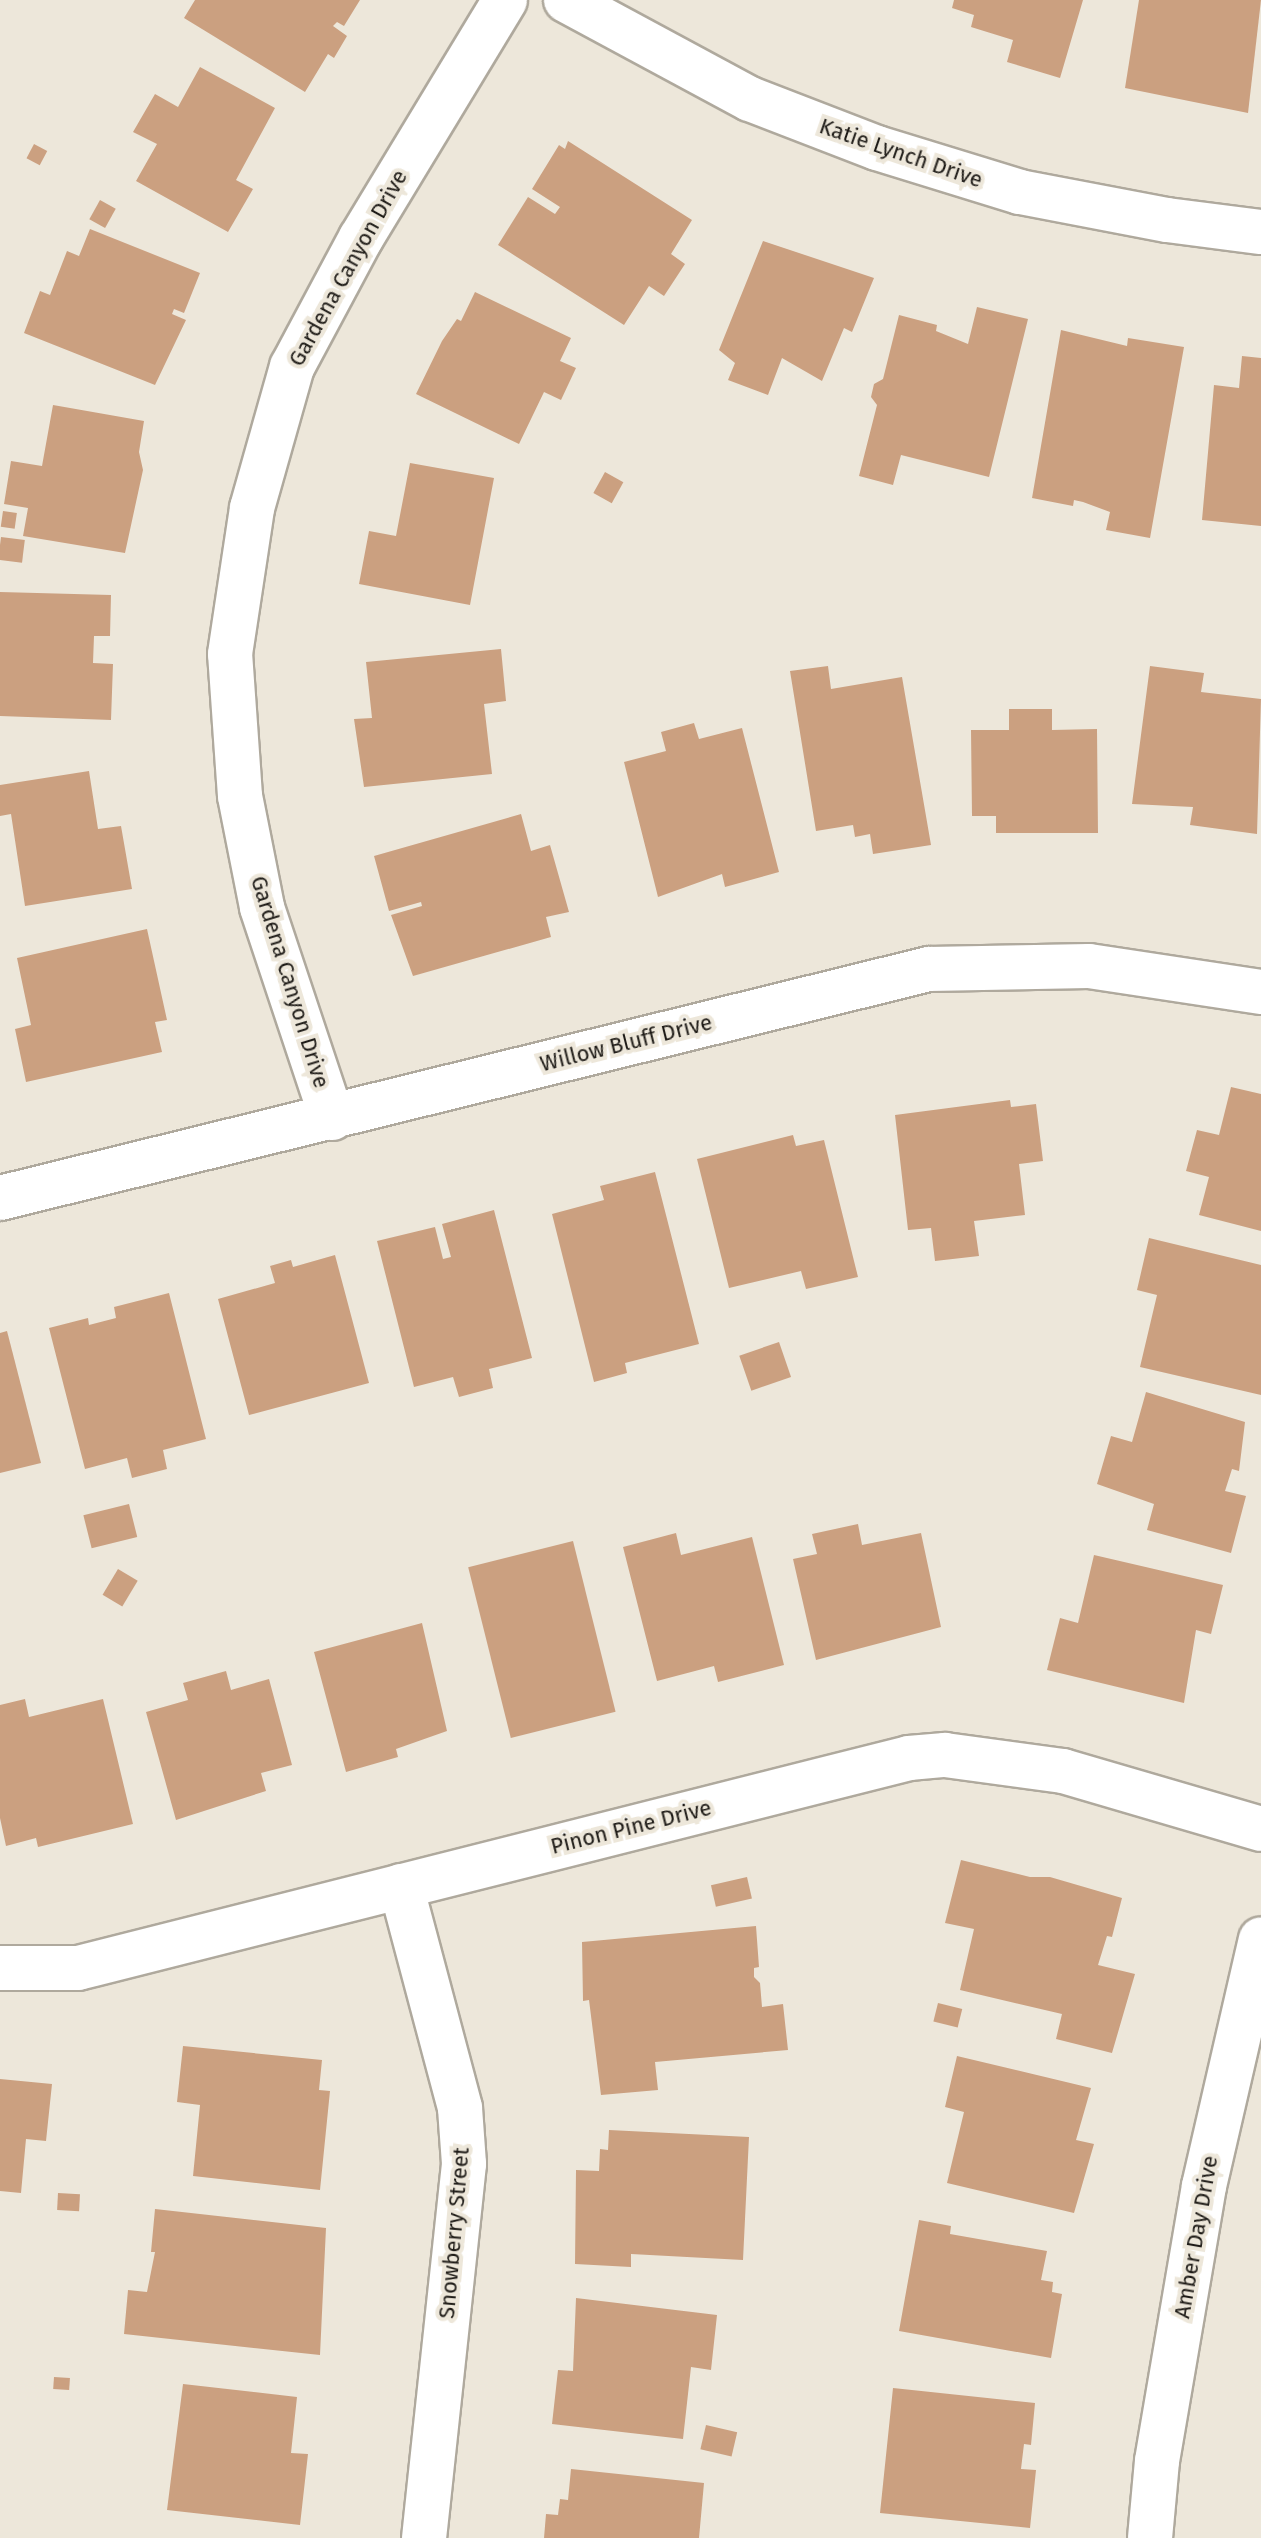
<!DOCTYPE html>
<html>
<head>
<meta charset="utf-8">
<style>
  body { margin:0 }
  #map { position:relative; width:1261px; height:2538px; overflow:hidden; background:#ede7da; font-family:"Fira Sans",sans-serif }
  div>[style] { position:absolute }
  .building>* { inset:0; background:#cba080; transform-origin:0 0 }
  .roads { filter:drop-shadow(2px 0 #afa99d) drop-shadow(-2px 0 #afa99d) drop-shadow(0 2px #afa99d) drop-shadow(0 -2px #afa99d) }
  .minor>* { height:44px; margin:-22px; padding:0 22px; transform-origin:22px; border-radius:22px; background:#fff }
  span { translate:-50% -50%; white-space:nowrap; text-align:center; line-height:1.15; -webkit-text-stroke:8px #ede7da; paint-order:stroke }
  .street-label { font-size:22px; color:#1e1b17 }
</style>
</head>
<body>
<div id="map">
  <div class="building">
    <div style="clip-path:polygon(195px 0,360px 0,344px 26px,337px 22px,333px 26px,347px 36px,334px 58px,328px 54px,305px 92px,184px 18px)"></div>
    <div style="clip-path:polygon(954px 0,1083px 0,1060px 78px,1007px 62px,1013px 40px,971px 27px,974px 15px,952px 8px)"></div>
    <div style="clip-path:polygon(1139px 0,1261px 0,1248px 113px,1125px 88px)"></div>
    <div style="clip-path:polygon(200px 67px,275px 108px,236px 180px,253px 189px,228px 232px,136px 181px,157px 144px,133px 132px,155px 94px,178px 107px)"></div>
    <div style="clip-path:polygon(568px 141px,692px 220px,671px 254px,685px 264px,664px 296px,649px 286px,624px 325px,498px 245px,528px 197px,555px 214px,560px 207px,532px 189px,559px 145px,565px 149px)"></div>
    <div style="left:34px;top:144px;width:15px;height:16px;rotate:28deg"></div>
    <div style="left:100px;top:200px;width:18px;height:22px;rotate:29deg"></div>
    <div style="clip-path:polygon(90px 229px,200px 273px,184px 313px,174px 309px,172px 314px,186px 320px,155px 385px,24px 333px,40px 291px,50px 295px,67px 251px,79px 256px)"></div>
    <div style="clip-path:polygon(763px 241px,874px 278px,852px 332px,844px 328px,822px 381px,782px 358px,768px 395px,728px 380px,735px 363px,719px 350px)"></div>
    <div style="clip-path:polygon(475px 292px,571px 338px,560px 361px,576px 368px,561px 400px,544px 392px,519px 444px,416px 394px,442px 341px,457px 319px,461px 321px)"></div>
    <div style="clip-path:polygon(977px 307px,1028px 319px,989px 477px,901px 455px,893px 485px,859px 476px,877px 405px,871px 397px,874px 384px,883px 379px,899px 315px,937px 325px,936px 331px,968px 344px)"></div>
    <div style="clip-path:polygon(1061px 330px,1127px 346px,1128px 338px,1184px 347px,1150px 538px,1106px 530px,1110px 512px,1083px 502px,1074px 500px,1073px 506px,1032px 498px)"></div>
    <div style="clip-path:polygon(1242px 356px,1261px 358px,1261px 526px,1202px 520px,1214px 385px,1239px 388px)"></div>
    <div style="clip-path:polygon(53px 405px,144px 421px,139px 452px,143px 470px,125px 553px,23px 536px,28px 508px,4px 504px,11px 461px,42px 466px)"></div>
    <div style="clip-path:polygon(410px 463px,494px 478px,470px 605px,359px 584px,369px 531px,396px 536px)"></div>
    <div style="left:605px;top:472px;width:21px;height:24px;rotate:29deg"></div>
    <div style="left:3px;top:511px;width:14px;height:16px;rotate:8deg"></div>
    <div style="left:1px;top:537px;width:24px;height:23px;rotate:7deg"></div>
    <div style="clip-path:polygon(0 592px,111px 595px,110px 636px,94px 636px,93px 663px,113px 664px,111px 720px,0 716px)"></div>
    <div style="clip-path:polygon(501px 649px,506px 701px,484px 704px,492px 774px,364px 787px,354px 719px,372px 718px,366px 662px)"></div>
    <div style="clip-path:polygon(828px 666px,831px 689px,902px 677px,931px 845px,873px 854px,870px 834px,855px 837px,853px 825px,816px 831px,790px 671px)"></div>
    <div style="clip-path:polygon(1150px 666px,1204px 673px,1201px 692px,1261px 699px,1257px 834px,1190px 825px,1193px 807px,1132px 804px)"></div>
    <div style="clip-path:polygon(1009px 709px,1052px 709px,1052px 730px,1097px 729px,1098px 833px,996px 833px,996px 816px,972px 816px,971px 730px,1009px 730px)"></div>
    <div style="clip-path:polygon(694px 723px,699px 739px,742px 728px,779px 872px,725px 887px,722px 874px,658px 897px,624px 762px,666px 751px,661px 732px)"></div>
    <div style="clip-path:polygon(89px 771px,98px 829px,121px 826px,132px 889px,25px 906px,11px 814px,0 816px,0 785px)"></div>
    <div style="clip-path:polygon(521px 814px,531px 851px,550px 845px,569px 912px,546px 917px,551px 937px,413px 976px,391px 915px,422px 906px,421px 902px,389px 911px,374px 856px)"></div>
    <div style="clip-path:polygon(147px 929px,167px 1020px,155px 1022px,162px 1052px,26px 1082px,15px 1029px,31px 1025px,17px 958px)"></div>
    <div style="clip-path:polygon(1231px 1087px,1261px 1094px,1261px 1231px,1199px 1215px,1209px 1177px,1186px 1171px,1197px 1130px,1219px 1135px)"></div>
    <div style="clip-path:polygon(1010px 1100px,1011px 1107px,1036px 1104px,1043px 1161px,1019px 1164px,1025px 1215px,974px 1221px,979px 1256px,935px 1261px,931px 1228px,908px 1230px,895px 1115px)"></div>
    <div style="clip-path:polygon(793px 1135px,796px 1146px,824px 1140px,858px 1277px,806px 1289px,801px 1271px,729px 1288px,697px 1159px)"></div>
    <div style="clip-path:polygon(655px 1172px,699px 1344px,625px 1363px,627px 1373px,594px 1382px,552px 1214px,604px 1200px,600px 1186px)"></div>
    <div style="clip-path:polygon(494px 1210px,532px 1358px,489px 1369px,493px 1388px,459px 1397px,453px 1377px,414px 1387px,377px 1241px,435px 1227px,443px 1259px,451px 1257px,442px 1224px)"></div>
    <div style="clip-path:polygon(1149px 1238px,1261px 1265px,1261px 1395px,1140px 1367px,1157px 1295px,1137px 1290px)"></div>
    <div style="clip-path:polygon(335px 1255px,369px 1383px,249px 1415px,218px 1299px,275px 1283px,270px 1266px,291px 1260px,293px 1267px)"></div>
    <div style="clip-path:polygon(169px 1293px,206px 1439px,163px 1450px,167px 1469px,132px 1478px,127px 1458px,85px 1469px,49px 1328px,88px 1318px,89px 1325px,116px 1318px,114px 1307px)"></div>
    <div style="clip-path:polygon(7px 1331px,41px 1463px,0 1473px,0 1333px)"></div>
    <div style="left:779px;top:1342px;width:37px;height:42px;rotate:71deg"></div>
    <div style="clip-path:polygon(1146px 1392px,1245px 1422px,1239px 1471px,1232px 1469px,1225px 1491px,1246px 1496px,1231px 1553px,1147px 1530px,1154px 1504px,1097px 1484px,1111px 1436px,1132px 1442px)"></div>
    <div style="left:129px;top:1504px;width:34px;height:47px;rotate:76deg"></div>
    <div style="clip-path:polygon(858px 1524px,862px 1545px,921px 1533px,941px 1627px,816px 1660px,793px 1559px,817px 1554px,812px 1534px)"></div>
    <div style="clip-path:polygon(676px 1533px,681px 1555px,752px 1537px,784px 1665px,718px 1682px,714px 1666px,657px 1681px,623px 1547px)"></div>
    <div style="left:573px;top:1541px;width:176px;height:108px;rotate:76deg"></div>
    <div style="clip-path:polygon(1094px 1555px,1223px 1585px,1211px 1634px,1196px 1630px,1184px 1703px,1047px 1670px,1060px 1618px,1078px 1623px)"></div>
    <div style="left:118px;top:1569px;width:23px;height:30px;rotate:31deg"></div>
    <div style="clip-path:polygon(422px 1623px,447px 1731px,396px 1749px,398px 1757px,346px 1772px,314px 1652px)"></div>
    <div style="clip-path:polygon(226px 1671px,231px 1690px,269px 1679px,292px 1765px,261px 1773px,266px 1791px,176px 1820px,146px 1712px,188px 1700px,183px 1683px)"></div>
    <div style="clip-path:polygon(25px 1699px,29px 1717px,103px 1699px,133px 1824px,38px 1847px,36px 1838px,6px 1846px,0 1818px,0 1705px)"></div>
    <div style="clip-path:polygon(961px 1860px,1030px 1877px,1050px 1877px,1122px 1898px,1112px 1937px,1107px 1936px,1098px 1965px,1135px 1974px,1112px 2053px,1056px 2039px,1062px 2014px,960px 1990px,974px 1929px,945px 1923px)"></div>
    <div style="left:747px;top:1877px;width:22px;height:37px;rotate:77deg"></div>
    <div style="clip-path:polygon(756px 1926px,759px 1967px,754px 1968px,754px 1977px,760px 1983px,762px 2007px,783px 2004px,788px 2050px,655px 2062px,658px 2090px,601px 2095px,589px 2000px,583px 2001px,582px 1942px)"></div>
    <div style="left:938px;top:2003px;width:25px;height:19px;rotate:14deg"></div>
    <div style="clip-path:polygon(183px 2046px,322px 2060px,319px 2090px,330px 2091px,320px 2190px,193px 2176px,200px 2105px,177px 2102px)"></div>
    <div style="clip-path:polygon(957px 2056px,1091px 2088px,1076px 2140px,1094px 2144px,1074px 2213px,947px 2183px,964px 2112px,945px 2107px)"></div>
    <div style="clip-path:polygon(0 2079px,52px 2084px,46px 2141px,26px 2139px,21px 2193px,0 2191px)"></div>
    <div style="clip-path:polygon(609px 2130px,749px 2137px,743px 2260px,631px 2254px,631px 2267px,575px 2264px,576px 2170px,599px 2171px,600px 2149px,608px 2150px)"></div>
    <div style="left:58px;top:2193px;width:22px;height:17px;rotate:3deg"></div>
    <div style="clip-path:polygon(155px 2209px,326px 2228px,320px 2355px,124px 2334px,128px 2290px,147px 2292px,155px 2252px,151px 2252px)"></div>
    <div style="clip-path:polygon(919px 2220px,951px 2226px,950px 2234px,1047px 2251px,1041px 2280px,1053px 2282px,1052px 2292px,1062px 2294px,1051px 2358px,899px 2331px)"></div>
    <div style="clip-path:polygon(576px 2298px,717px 2315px,711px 2370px,691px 2367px,683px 2439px,552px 2424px,558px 2370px,573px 2371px)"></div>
    <div style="left:54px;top:2377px;width:16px;height:12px;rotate:4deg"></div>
    <div style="clip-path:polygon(183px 2384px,297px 2397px,291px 2453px,308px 2454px,300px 2525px,167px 2510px)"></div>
    <div style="clip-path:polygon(893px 2388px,1035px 2403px,1031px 2445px,1024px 2444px,1021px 2469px,1036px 2470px,1030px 2528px,880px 2513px)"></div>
    <div style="left:706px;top:2425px;width:32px;height:25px;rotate:13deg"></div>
    <div style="clip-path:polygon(571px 2469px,704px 2483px,699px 2538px,544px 2538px,546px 2514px,558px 2515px,560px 2499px,568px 2500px)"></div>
  </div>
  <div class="roads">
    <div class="minor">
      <div style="left:566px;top:0;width:209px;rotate:28.3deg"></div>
      <div style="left:750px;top:99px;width:136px;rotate:21.1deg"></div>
      <div style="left:877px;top:148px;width:150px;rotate:17.1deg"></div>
      <div style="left:1020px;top:192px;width:150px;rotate:10.8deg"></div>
      <div style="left:1167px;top:220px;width:95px;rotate:7.3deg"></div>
      <div style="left:332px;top:1118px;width:222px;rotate:-108.4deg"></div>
      <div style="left:262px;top:907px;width:113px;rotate:-101.2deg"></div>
      <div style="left:240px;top:796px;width:142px;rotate:-94deg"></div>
      <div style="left:230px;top:654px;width:148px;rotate:-81.4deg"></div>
      <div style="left:252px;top:508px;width:147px;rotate:-74.2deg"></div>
      <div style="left:292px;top:367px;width:146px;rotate:-61.9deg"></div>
      <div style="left:361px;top:238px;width:278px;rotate:-58.8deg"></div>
      <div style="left:0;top:1198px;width:957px;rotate:-13.85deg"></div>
      <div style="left:929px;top:969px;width:160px;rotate:-1.1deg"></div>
      <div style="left:1089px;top:966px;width:174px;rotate:8.6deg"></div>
      <div style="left:401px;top:1886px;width:230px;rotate:75.1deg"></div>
      <div style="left:460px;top:2108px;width:56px;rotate:85.9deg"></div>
      <div style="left:464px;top:2164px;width:376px;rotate:96.1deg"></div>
      <div style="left:0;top:1968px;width:78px"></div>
      <div style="left:78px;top:1968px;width:857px;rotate:-14.18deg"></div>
      <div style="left:909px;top:1758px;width:36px;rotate:-5deg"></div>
      <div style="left:945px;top:1755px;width:119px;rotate:7.7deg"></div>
      <div style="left:1063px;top:1771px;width:206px;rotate:16.3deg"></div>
      <div style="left:1150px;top:2538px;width:77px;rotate:-84.8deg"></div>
      <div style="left:1157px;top:2461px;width:279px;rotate:-80.3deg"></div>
      <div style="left:1204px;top:2186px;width:253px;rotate:-77deg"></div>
    </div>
  </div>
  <div class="street-label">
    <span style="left:901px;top:153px;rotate:19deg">Katie Lynch Drive</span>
    <span style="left:348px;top:268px;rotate:-61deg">Gardena Canyon Drive</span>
    <span style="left:290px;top:982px;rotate:73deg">Gardena Canyon Drive</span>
    <span style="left:626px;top:1043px;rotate:-14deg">Willow Bluff Drive</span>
    <span style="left:631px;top:1827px;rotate:-14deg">Pinon Pine Drive</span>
    <span style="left:454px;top:2233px;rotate:-85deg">Snowberry Street</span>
    <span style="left:1196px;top:2237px;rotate:-80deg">Amber Day Drive</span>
  </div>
</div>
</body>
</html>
